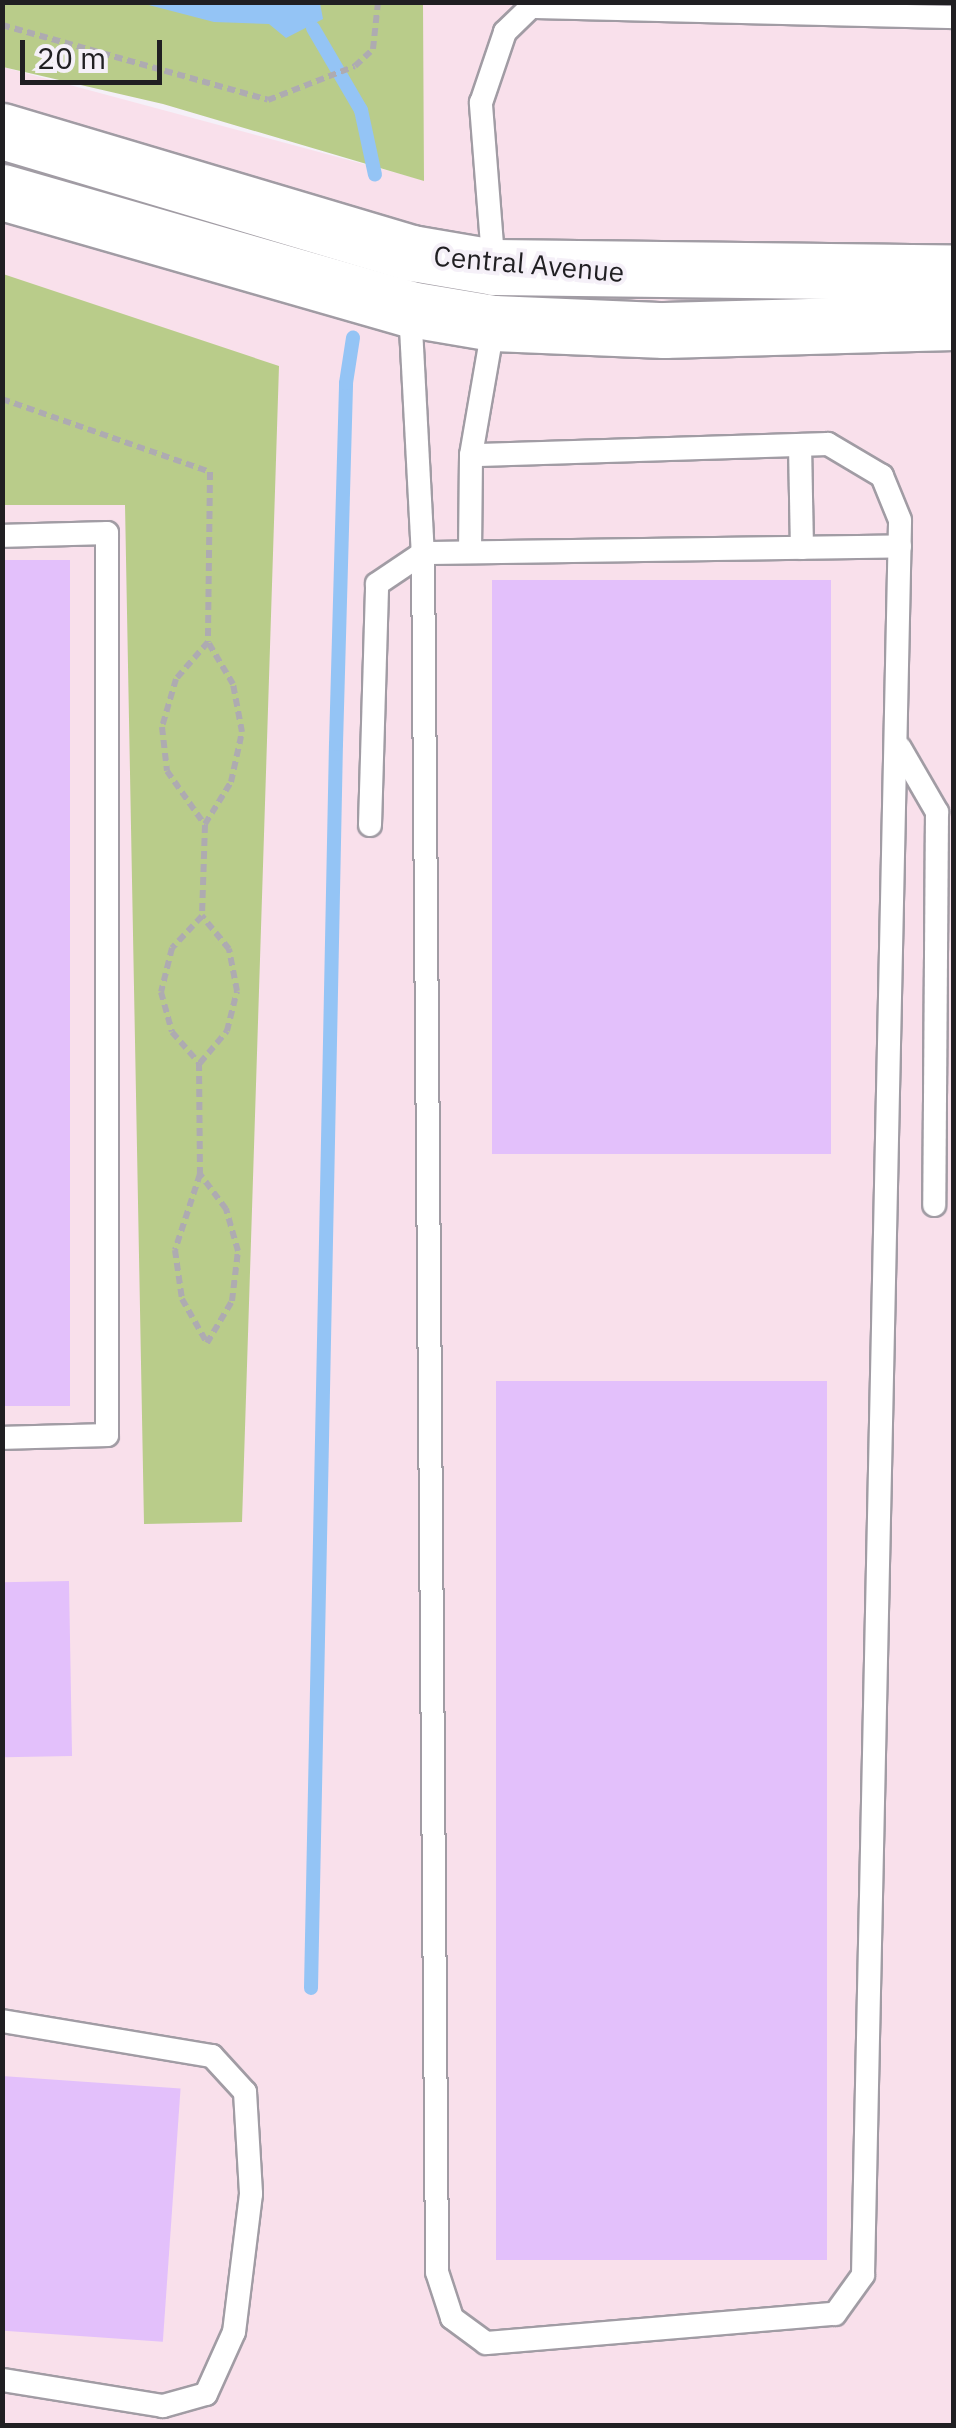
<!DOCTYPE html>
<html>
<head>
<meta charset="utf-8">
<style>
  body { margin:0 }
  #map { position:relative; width:956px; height:2428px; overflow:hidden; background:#f5f0f8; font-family:"IBM Plex Sans",sans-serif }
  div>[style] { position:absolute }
  .commercial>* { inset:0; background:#f9e0eb }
  .green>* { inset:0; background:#b9cc8a }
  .water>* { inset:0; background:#94c4f5 }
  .stream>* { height:14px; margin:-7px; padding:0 7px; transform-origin:7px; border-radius:7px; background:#94c4f5 }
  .building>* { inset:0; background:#e3c0fb; transform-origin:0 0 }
  .path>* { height:6px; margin-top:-3px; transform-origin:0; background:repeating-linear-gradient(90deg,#aeabb1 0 8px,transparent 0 13px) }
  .roads { filter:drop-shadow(2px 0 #a19ca4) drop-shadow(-2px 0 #a19ca4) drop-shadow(0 2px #a19ca4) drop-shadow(0 -2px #a19ca4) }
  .service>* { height:22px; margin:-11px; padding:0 11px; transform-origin:11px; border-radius:11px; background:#fff }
  .tertiary>* { height:55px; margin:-27.5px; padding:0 27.5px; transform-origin:27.5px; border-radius:27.5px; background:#fff }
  span { translate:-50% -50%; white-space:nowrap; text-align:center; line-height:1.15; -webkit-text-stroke:8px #f5f0f8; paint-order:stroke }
  .street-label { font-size:28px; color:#201f22 }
  .frame { position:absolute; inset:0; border:5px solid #201f22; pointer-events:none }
  .scale { position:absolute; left:20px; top:40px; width:142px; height:45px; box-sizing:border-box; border:5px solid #201f22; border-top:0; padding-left:12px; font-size:30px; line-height:35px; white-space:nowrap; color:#201f22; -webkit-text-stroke:8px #f5f0f8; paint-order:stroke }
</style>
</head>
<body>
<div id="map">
  <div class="commercial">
    <div style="clip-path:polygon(423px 3px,953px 3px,953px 2425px,3px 2425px,3px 67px,423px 180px)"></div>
  </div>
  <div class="green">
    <div style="clip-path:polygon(2px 3px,423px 3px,424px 181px,163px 104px,3px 67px)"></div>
    <div style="clip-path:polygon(3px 274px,279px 366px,242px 1522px,144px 1524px,125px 505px,3px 505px)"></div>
  </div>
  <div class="water">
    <div style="clip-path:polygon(141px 3px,320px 3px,323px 19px,286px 38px,269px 24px,214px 22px)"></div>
  </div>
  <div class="stream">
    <div style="left:313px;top:28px;width:95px;rotate:59.7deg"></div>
    <div style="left:361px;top:110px;width:66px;rotate:77.8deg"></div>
    <div style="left:311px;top:1988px;width:1244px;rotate:-88.85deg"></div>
    <div style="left:336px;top:744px;width:361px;rotate:-88.4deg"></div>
    <div style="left:346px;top:383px;width:46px;rotate:-81.2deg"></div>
  </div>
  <div class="building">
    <div style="left:70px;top:560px;width:846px;height:68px;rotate:90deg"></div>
    <div style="left:831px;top:580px;width:574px;height:339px;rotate:90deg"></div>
    <div style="left:496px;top:1381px;width:331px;height:879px"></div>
    <div style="left:69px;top:1581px;width:175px;height:67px;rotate:89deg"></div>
    <div style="left:2px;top:2076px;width:179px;height:254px;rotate:4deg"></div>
  </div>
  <div class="path">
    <div style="left:2px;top:25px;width:276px;rotate:15.7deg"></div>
    <div style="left:268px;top:100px;width:93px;rotate:-21.3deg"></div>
    <div style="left:355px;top:66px;width:25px;rotate:-43deg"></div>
    <div style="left:373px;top:49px;width:47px;rotate:-83.9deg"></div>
    <div style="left:2px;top:399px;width:220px;rotate:19.3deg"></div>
    <div style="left:210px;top:472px;width:170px;rotate:90.7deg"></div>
    <div style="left:208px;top:642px;width:49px;rotate:130.9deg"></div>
    <div style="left:176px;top:679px;width:50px;rotate:106.3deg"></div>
    <div style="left:162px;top:727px;width:44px;rotate:83.5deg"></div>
    <div style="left:167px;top:771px;width:66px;rotate:54.9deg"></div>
    <div style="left:205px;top:825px;width:91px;rotate:91.9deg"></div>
    <div style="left:202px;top:916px;width:44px;rotate:133.2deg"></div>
    <div style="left:172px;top:948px;width:45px;rotate:104deg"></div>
    <div style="left:161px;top:992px;width:41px;rotate:74.6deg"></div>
    <div style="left:172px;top:1032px;width:41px;rotate:48.9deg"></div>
    <div style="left:199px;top:1063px;width:111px;rotate:89.5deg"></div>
    <div style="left:200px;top:1174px;width:80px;rotate:108.2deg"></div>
    <div style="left:175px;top:1250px;width:49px;rotate:81.9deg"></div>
    <div style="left:182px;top:1299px;width:51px;rotate:60.4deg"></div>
    <div style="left:207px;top:1343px;width:49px;rotate:-59.2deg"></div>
    <div style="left:232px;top:1301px;width:50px;rotate:-83.2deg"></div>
    <div style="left:238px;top:1251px;width:44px;rotate:-105.9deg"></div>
    <div style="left:226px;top:1209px;width:44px;rotate:-126.6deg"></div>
    <div style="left:205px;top:824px;width:49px;rotate:-58.2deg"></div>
    <div style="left:231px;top:782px;width:51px;rotate:-77.6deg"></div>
    <div style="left:242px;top:732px;width:49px;rotate:-100.6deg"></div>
    <div style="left:233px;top:684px;width:49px;rotate:-120.8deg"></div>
    <div style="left:200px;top:1063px;width:42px;rotate:-49.8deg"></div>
    <div style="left:227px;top:1031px;width:41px;rotate:-76deg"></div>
    <div style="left:237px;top:991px;width:43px;rotate:-100.8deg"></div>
    <div style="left:229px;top:949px;width:43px;rotate:-129.3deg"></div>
  </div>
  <div class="roads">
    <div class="service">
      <div style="left:536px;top:7px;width:418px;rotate:1.4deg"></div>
      <div style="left:494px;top:270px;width:168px;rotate:-94.5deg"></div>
      <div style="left:481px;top:103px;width:75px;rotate:-71.3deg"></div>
      <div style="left:505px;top:32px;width:43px;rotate:-44.1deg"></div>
      <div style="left:410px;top:309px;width:244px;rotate:87deg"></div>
      <div style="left:423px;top:553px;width:1719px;rotate:89.53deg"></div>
      <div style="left:437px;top:2272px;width:48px;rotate:71.9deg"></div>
      <div style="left:452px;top:2318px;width:42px;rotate:36.3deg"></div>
      <div style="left:486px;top:2343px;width:350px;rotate:-4.8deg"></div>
      <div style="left:835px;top:2314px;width:48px;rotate:-54.3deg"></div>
      <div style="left:863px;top:2275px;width:1755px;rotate:-88.79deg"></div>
      <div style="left:900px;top:520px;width:48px;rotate:-112.2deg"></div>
      <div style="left:882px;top:476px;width:63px;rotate:-149.3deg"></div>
      <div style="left:828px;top:444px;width:357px;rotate:178.2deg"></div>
      <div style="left:800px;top:445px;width:103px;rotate:88.9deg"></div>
      <div style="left:2px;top:536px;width:105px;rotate:-1.6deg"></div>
      <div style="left:107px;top:533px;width:902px;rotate:90deg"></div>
      <div style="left:107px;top:1435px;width:105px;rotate:178.4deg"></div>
      <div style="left:470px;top:552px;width:97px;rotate:-89.4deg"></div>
      <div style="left:471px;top:455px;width:135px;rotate:-80.2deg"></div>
      <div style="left:900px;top:748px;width:74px;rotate:60deg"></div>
      <div style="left:937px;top:812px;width:393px;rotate:90.4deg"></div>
      <div style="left:370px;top:825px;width:241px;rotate:-88.3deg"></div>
      <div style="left:377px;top:584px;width:55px;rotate:-34deg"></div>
      <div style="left:423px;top:553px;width:477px;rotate:-0.8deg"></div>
      <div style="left:2px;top:2021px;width:213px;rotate:9.5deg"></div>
      <div style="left:212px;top:2056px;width:49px;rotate:47.5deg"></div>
      <div style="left:245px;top:2092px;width:102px;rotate:86.6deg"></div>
      <div style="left:251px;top:2194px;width:139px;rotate:97deg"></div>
      <div style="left:234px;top:2332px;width:68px;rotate:114.3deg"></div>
      <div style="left:206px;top:2394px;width:45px;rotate:164.4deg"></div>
      <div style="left:163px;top:2406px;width:163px;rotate:-170.8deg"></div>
    </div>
    <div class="tertiary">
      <div style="left:2px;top:131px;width:428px;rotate:16.6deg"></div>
      <div style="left:412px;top:253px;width:83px;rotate:9.7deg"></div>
      <div style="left:494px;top:267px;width:460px;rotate:0.7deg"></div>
      <div style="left:2px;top:192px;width:424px;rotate:16deg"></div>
      <div style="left:410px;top:309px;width:85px;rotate:9.5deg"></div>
      <div style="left:494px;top:323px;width:170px;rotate:2.4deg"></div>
      <div style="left:664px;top:330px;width:290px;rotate:-1.6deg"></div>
    </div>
  </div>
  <div class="street-label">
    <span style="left:529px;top:264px;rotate:5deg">Central Avenue</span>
  </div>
  <div class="frame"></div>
  <div class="scale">20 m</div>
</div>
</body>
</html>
